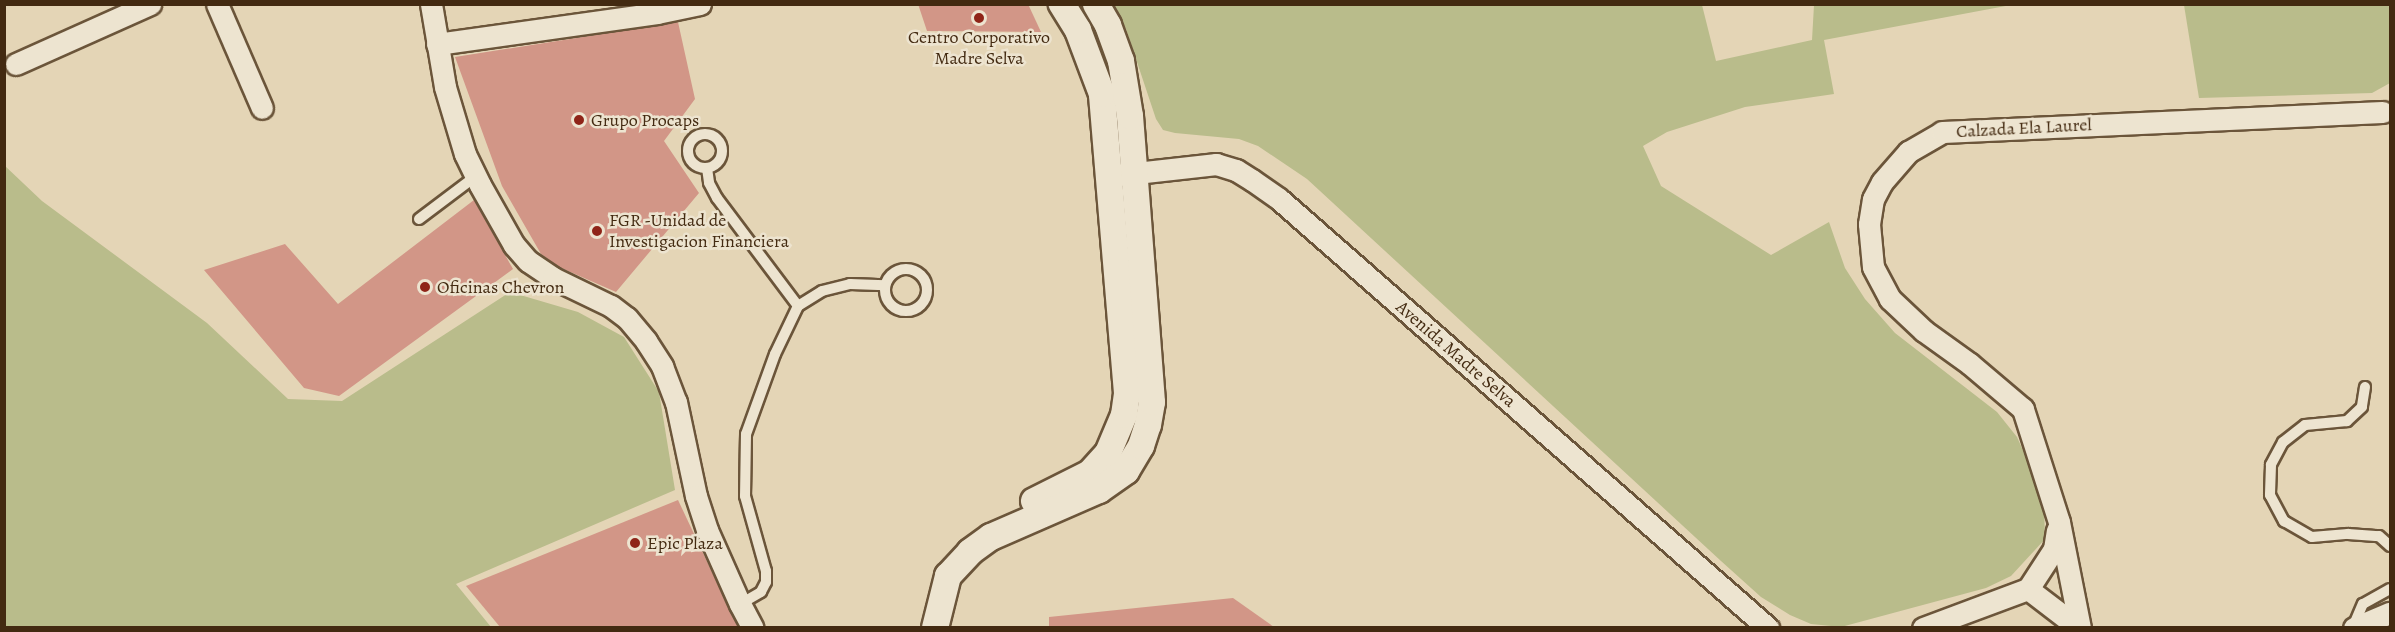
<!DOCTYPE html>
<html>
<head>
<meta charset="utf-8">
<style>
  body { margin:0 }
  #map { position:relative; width:2395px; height:632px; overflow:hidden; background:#e4d5b6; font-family:Alegreya,serif }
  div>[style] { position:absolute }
  .green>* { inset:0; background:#b9bc8b }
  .building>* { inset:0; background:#d29687 }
  .roads { filter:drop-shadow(2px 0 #6b553a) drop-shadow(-2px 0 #6b553a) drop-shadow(0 2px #6b553a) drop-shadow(0 -2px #6b553a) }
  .service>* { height:10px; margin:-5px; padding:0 5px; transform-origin:5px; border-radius:5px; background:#ede4d0 }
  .service>.ring { margin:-5px; padding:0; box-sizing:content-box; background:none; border:10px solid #ede4d0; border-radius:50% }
  .minor>* { height:21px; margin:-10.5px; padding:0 10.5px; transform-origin:10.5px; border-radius:10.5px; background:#ede4d0 }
  .tertiary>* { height:26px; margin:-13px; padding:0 13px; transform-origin:13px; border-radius:13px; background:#ede4d0 }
  .dots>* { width:16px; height:16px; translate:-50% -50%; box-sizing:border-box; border:3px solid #ede4d0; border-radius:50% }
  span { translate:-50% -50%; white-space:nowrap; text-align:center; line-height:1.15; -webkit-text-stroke:5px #ede4d0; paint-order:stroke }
  .poi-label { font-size:18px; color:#432a11 }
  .left { translate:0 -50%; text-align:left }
  .street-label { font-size:18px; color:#432a11 }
  .frame { position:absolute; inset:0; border:6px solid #432a11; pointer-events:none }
</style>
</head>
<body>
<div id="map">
  <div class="green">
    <div style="clip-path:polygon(1112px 5px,1702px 5px,1716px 61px,1812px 40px,1814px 5px,2011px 5px,1824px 40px,1834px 94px,1745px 107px,1667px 132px,1643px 146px,1661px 186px,1771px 255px,1829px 222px,1845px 268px,1865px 299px,1895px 333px,1997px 412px,2017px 437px,2034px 475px,2044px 505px,2045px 539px,2011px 576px,1986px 588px,1841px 627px,1811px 624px,1790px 615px,1761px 597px,1721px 561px,1307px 179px,1258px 146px,1239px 139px,1175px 133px,1163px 130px,1156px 119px,1126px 29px)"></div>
    <div style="clip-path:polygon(2184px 5px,2390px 5px,2390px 83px,2372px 93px,2199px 98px)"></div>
    <div style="clip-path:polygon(4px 165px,42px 201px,207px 323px,288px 399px,342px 401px,510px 292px,578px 312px,624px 337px,659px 392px,675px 490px,456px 584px,491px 627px,5px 627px)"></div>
  </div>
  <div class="building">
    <div style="clip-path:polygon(918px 4px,1028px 4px,1041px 32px,927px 31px)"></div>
    <div style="clip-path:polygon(678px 22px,695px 99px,664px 141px,699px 193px,616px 292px,559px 267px,541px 254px,502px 186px,455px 57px)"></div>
    <div style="clip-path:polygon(474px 200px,513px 269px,339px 396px,304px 388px,204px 270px,285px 244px,338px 304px)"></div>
    <div style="clip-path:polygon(678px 500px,738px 627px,500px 627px,466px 586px)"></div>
    <div style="clip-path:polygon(1233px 598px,1274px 627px,1049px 627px,1049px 617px)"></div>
  </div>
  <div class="roads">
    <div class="service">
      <div class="ring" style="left:688px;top:134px;width:24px;height:24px"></div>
      <div style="left:707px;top:168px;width:15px;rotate:82deg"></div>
      <div style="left:709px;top:183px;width:17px;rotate:62deg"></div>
      <div style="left:717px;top:198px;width:135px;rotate:53.1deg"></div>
      <div style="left:798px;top:306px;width:53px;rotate:115.6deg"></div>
      <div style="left:775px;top:354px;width:85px;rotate:109.9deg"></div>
      <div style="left:746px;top:434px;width:62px;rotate:90.9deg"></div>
      <div style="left:745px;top:496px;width:78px;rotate:74.4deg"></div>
      <div style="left:766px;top:571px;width:11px;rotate:90deg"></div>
      <div style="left:766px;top:582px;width:11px;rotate:117deg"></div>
      <div style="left:761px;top:592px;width:24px;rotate:150deg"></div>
      <div style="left:419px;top:219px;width:71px;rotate:-37deg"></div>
      <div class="ring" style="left:885px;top:269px;width:32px;height:32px"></div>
      <div style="left:798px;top:306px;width:28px;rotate:-32deg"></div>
      <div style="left:822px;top:291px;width:29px;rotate:-14deg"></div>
      <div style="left:850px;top:284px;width:35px;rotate:2deg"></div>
      <div style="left:2365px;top:387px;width:20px;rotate:99deg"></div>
      <div style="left:2362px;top:407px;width:21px;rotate:137deg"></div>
      <div style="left:2347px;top:421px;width:42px;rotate:174.6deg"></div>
      <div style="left:2305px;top:425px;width:28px;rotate:142deg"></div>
      <div style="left:2283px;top:442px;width:26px;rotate:118deg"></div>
      <div style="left:2271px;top:465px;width:30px;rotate:92deg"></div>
      <div style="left:2270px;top:495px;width:30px;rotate:62deg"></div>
      <div style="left:2284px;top:521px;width:32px;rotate:30deg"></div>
      <div style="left:2312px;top:537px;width:36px;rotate:-5deg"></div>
      <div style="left:2348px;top:534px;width:31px;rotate:4deg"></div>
      <div style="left:2379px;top:536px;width:15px;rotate:42deg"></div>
      <div style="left:2353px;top:627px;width:25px;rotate:-67deg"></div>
      <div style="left:2363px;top:604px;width:31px;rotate:-29deg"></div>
    </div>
    <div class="minor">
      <div style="left:217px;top:4px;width:113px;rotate:66.6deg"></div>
      <div style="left:431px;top:4px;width:84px;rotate:80.4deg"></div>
      <div style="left:445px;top:87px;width:70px;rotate:73.4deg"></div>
      <div style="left:465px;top:154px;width:34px;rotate:64deg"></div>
      <div style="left:480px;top:185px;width:69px;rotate:60.5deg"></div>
      <div style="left:514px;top:245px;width:21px;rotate:49deg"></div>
      <div style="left:528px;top:261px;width:30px;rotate:34deg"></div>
      <div style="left:553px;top:278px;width:64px;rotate:25.8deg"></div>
      <div style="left:611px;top:306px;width:20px;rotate:37deg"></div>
      <div style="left:627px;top:318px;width:30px;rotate:50deg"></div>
      <div style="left:646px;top:341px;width:30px;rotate:57deg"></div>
      <div style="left:662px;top:366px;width:39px;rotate:69deg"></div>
      <div style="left:676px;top:402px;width:96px;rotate:78deg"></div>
      <div style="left:696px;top:496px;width:36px;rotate:72deg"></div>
      <div style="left:707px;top:530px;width:81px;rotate:66deg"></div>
      <div style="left:740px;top:604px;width:27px;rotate:62deg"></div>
      <div style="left:437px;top:44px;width:222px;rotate:-8deg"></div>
      <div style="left:657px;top:13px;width:44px;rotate:-11.8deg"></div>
      <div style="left:16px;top:64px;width:147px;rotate:-24.1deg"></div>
      <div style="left:1118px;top:175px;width:99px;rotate:-6.4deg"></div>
      <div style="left:1216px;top:164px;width:21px;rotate:17deg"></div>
      <div style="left:1236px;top:170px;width:19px;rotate:32deg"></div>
      <div style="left:1252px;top:180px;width:33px;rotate:35deg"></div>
      <div style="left:1279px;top:199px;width:651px;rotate:41.26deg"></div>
      <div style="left:2028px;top:589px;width:64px;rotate:37.4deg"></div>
      <div style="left:1923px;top:628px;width:112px;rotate:-20.4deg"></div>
      <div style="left:2028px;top:589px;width:48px;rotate:-57deg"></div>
      <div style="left:2054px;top:549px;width:19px;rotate:-81deg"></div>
      <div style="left:2080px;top:628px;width:108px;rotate:-101.2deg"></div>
      <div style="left:2059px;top:522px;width:119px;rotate:-107.7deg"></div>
      <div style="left:2023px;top:409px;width:70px;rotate:-139.7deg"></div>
      <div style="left:1970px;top:364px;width:57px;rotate:-144.3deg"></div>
      <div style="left:1924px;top:331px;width:47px;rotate:-136.7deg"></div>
      <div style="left:1890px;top:299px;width:36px;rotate:-118deg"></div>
      <div style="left:1873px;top:267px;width:43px;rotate:-95.3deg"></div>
      <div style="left:1869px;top:224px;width:25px;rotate:-81deg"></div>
      <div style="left:1873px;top:199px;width:19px;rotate:-62deg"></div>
      <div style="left:1882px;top:182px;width:40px;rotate:-49deg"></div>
      <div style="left:1908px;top:152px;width:39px;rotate:-30deg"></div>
      <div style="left:1942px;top:132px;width:441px;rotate:-2.6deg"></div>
      <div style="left:2354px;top:628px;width:39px;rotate:-23deg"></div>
    </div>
    <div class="tertiary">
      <div style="left:1034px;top:501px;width:63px;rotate:-26.6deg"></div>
      <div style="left:1090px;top:473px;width:27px;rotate:-48deg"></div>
      <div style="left:1108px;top:453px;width:41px;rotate:-67.2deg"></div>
      <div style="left:1124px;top:415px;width:22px;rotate:-82deg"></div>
      <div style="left:1127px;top:393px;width:300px;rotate:-94.8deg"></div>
      <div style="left:1102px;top:94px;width:68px;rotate:-110.6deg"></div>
      <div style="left:1078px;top:30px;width:31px;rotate:-122deg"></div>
      <div style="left:935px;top:628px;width:54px;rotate:-76deg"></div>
      <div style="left:948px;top:576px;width:33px;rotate:-47deg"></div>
      <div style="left:970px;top:552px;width:26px;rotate:-36deg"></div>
      <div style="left:991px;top:537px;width:118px;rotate:-23.5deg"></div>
      <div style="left:1099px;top:490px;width:33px;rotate:-35deg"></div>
      <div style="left:1126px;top:471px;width:29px;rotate:-59deg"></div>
      <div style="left:1141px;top:446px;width:22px;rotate:-72deg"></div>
      <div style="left:1148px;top:425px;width:23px;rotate:-80deg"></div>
      <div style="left:1152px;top:402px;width:287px;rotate:-94.4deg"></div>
      <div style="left:1130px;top:116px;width:56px;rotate:-99.3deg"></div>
      <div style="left:1121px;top:61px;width:38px;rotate:-110deg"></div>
      <div style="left:1108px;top:25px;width:24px;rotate:-120deg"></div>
    </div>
  </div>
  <div class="dots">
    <div style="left:979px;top:18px;background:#8f2418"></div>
    <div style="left:579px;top:120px;background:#8f2418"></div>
    <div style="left:597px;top:231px;background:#8f2418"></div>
    <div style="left:425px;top:287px;background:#8f2418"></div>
    <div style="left:635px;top:543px;background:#8f2418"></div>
  </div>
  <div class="poi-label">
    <span style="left:979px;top:48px">Centro Corporativo<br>Madre Selva</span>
    <span class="left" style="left:591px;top:120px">Grupo Procaps</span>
    <span class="left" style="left:609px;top:231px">FGR -Unidad de<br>Investigacion Financiera</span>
    <span class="left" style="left:437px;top:287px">Oficinas Chevron</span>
    <span class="left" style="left:647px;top:543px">Epic Plaza</span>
  </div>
  <div class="street-label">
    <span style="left:2024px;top:128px;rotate:-3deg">Calzada Ela Laurel</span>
    <span style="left:1456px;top:354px;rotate:41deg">Avenida Madre Selva</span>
  </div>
  <div class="frame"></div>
</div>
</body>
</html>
